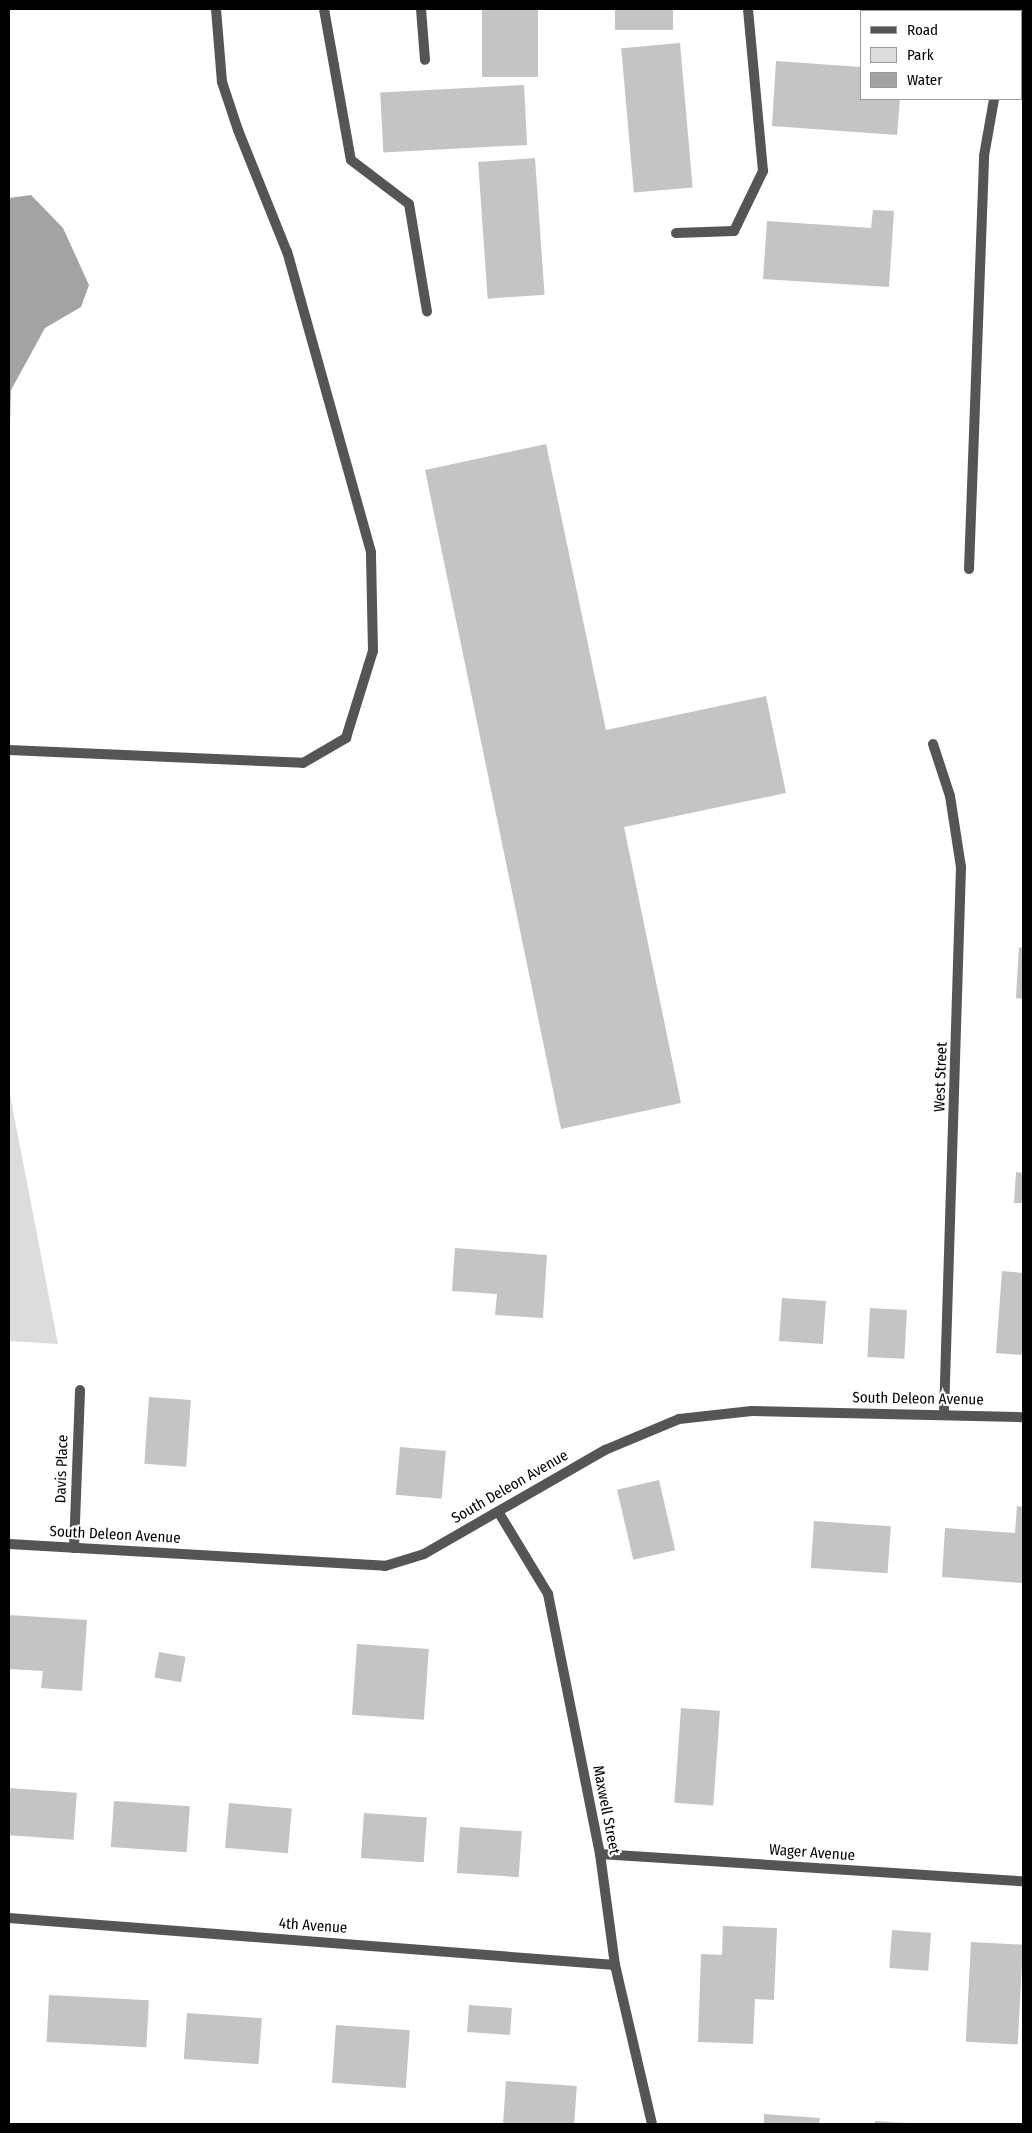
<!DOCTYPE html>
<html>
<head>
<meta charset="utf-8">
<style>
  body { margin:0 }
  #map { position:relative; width:1032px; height:2133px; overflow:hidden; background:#fff; font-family:"Fira Sans Condensed",sans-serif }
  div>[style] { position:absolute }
  .green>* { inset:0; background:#dcdcdc }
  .water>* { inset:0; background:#a3a3a3 }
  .building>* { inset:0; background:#c4c4c4; transform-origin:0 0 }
  .service>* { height:10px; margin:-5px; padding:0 5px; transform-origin:5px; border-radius:5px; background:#555 }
  .minor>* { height:10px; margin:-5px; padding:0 5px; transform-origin:5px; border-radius:5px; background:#555 }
  .tertiary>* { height:10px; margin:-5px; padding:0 5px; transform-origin:5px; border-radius:5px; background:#555 }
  span { translate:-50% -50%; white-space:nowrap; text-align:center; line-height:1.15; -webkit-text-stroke:4px #fff; paint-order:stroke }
  .street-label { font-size:15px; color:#000 }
  .frame { position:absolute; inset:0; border:10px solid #000; pointer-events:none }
  .legend { position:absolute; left:860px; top:10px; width:162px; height:90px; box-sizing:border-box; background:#fff; border:1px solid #999; margin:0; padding:6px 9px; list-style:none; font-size:15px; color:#000 }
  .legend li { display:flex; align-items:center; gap:10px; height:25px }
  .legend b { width:25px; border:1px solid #999 }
</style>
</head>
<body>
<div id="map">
  <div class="green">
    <div style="clip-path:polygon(9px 1089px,58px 1344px,9px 1341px)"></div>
  </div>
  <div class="water">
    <div style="clip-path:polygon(31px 195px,63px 228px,89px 285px,81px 307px,45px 328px,11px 390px,9px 461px,9px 198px)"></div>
  </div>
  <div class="building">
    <div style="left:482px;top:9px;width:56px;height:68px"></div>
    <div style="left:615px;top:9px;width:58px;height:21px"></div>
    <div style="left:680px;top:43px;width:145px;height:59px;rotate:85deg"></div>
    <div style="clip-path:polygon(776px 61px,861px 67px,861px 99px,900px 99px,897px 135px,772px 126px)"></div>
    <div style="left:524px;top:85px;width:60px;height:144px;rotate:87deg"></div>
    <div style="left:535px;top:158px;width:137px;height:57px;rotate:86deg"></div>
    <div style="clip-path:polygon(873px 210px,894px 211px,889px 287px,763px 279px,767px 221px,871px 228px)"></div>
    <div style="clip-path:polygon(546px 444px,606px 730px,766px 696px,786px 793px,624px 827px,681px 1103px,561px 1129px,425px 470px)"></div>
    <div style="clip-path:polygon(1019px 947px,1023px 948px,1023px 999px,1016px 998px)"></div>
    <div style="clip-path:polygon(1016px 1172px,1023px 1173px,1023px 1203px,1014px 1203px)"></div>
    <div style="clip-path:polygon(455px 1248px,547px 1255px,543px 1318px,495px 1315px,497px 1294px,452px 1291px)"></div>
    <div style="clip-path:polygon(1002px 1271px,1023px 1273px,1023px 1355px,996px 1353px)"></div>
    <div style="left:782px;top:1298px;width:44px;height:43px;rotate:4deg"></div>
    <div style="left:870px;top:1308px;width:37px;height:49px;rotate:3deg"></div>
    <div style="left:149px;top:1397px;width:42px;height:67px;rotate:4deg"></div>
    <div style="left:400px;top:1447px;width:46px;height:48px;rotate:5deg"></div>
    <div style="left:659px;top:1480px;width:72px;height:43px;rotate:77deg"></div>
    <div style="clip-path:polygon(1017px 1506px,1023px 1507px,1023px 1583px,942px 1577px,945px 1528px,1015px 1533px)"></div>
    <div style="left:814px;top:1521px;width:77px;height:47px;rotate:4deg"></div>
    <div style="clip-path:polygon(9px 1615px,87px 1620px,82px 1691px,41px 1688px,43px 1671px,9px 1669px)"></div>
    <div style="left:357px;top:1644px;width:72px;height:71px;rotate:4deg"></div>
    <div style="left:159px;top:1652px;width:27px;height:26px;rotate:10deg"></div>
    <div style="left:681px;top:1708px;width:39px;height:95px;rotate:4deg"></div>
    <div style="left:9px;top:1788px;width:68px;height:47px;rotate:4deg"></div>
    <div style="left:114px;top:1801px;width:76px;height:46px;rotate:4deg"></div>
    <div style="left:229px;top:1803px;width:63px;height:45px;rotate:5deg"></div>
    <div style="left:364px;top:1813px;width:63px;height:45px;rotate:4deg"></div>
    <div style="left:460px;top:1827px;width:62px;height:46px;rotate:4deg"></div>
    <div style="clip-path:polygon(723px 1926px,777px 1928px,774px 2000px,755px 1999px,753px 2044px,698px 2042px,701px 1954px,722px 1955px)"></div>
    <div style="left:892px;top:1930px;width:39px;height:38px;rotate:4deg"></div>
    <div style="left:971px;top:1942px;width:52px;height:100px;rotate:3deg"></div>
    <div style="left:49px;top:1995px;width:100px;height:47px;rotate:3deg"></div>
    <div style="left:469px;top:2005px;width:43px;height:27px;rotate:4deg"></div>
    <div style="left:187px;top:2013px;width:75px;height:46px;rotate:4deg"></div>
    <div style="left:336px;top:2025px;width:74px;height:58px;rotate:4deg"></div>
    <div style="left:506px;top:2081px;width:71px;height:43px;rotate:4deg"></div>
    <div style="clip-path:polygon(764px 2114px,820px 2118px,819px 2124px,764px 2124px)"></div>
    <div style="clip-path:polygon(875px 2121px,906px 2123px,906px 2124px,875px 2124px)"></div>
  </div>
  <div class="service">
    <div style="left:324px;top:9px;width:153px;rotate:79.9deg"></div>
    <div style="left:351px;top:160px;width:73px;rotate:37.2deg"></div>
    <div style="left:409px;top:204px;width:109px;rotate:80.5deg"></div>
    <div style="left:421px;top:9px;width:51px;rotate:85.5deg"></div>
    <div style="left:1021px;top:54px;width:4px;rotate:-56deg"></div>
    <div style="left:676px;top:233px;width:58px;rotate:-2deg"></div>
    <div style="left:734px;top:231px;width:67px;rotate:-64.2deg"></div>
    <div style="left:763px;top:171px;width:163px;rotate:-95.3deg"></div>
    <div style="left:969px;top:569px;width:413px;rotate:-87.9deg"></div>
    <div style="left:984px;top:156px;width:58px;rotate:-80deg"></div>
  </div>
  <div class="minor">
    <div style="left:933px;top:744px;width:55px;rotate:71.9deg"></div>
    <div style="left:950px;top:796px;width:72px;rotate:81.2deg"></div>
    <div style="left:961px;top:867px;width:547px;rotate:91.78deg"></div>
    <div style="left:9px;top:750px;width:294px;rotate:2.5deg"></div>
    <div style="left:303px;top:763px;width:50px;rotate:-30.2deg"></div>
    <div style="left:346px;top:738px;width:91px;rotate:-72.8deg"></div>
    <div style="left:373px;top:651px;width:99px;rotate:-91.2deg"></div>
    <div style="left:371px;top:552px;width:312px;rotate:-105.6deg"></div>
    <div style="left:287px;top:252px;width:131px;rotate:-111.9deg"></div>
    <div style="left:238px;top:130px;width:51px;rotate:-108.4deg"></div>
    <div style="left:222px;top:82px;width:73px;rotate:-94.7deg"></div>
    <div style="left:499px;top:1513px;width:95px;rotate:58.8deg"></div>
    <div style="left:548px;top:1594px;width:265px;rotate:78.7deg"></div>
    <div style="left:600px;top:1854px;width:112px;rotate:82.3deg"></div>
    <div style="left:615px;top:1965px;width:163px;rotate:76.9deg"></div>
    <div style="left:74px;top:1548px;width:158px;rotate:-87.8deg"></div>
    <div style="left:600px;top:1854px;width:424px;rotate:3.7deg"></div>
    <div style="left:9px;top:1918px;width:608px;rotate:4.43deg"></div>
  </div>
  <div class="tertiary">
    <div style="left:9px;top:1544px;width:377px;rotate:3.3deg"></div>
    <div style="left:385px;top:1566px;width:41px;rotate:-17.1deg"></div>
    <div style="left:424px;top:1554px;width:209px;rotate:-29.9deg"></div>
    <div style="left:605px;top:1450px;width:80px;rotate:-22.7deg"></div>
    <div style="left:679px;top:1419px;width:73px;rotate:-6.3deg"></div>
    <div style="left:752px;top:1411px;width:271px;rotate:1.3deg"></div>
  </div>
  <div class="street-label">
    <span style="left:941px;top:1077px;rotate:-88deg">West Street</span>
    <span style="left:918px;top:1399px;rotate:1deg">South Deleon Avenue</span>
    <span style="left:62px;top:1469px;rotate:-88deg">Davis Place</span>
    <span style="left:510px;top:1487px;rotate:-30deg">South Deleon Avenue</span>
    <span style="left:115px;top:1535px;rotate:3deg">South Deleon Avenue</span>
    <span style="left:606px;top:1810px;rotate:79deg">Maxwell Street</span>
    <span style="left:812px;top:1853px;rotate:4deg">Wager Avenue</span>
    <span style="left:313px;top:1926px;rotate:4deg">4th Avenue</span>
  </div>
  <div class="frame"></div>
  <ul class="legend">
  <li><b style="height:6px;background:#555"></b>Road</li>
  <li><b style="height:14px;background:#dcdcdc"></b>Park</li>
  <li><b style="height:14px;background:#a3a3a3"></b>Water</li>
  </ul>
</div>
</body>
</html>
